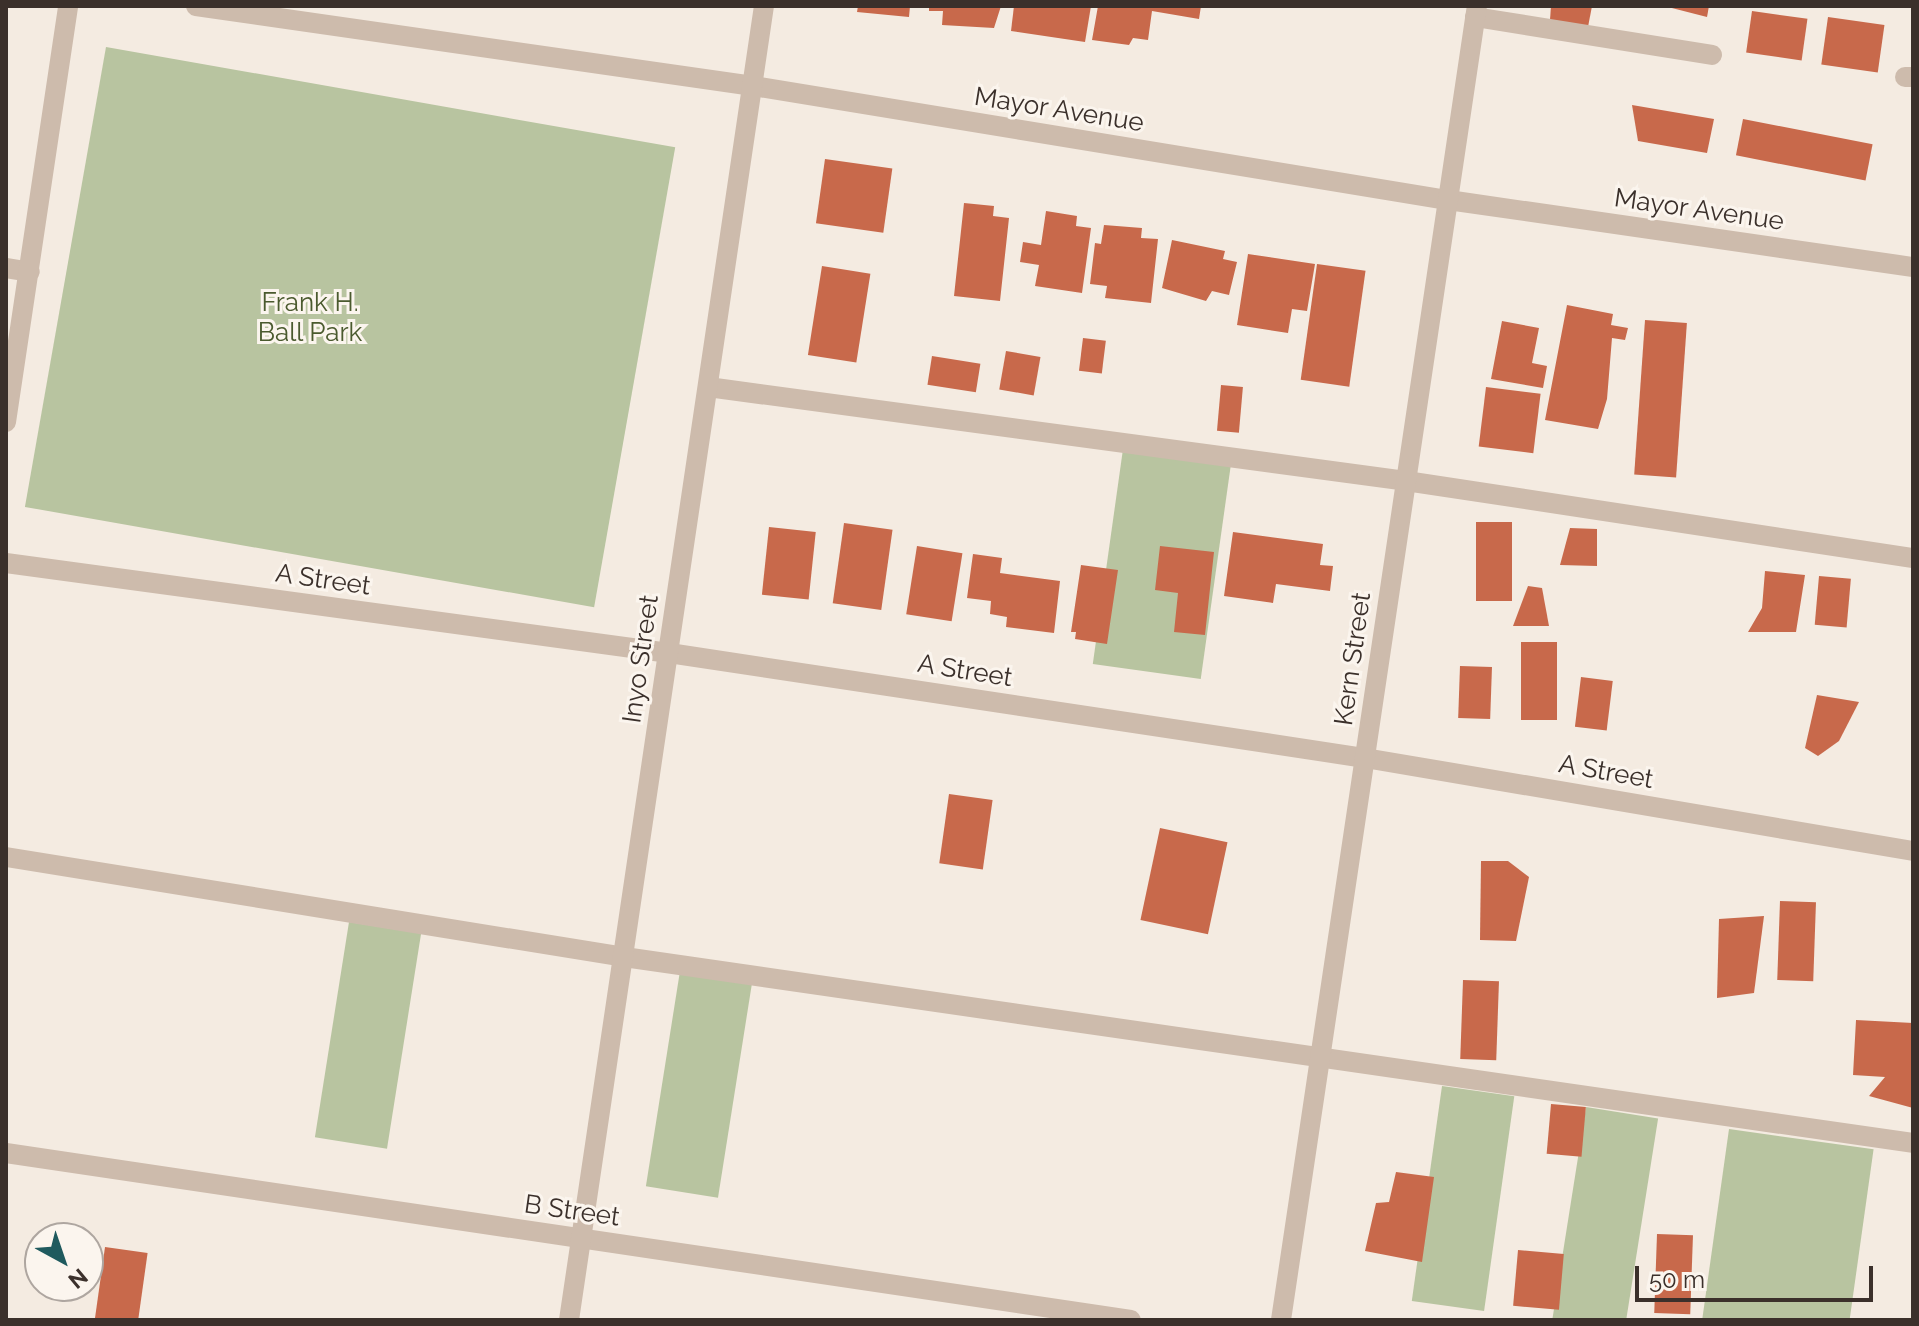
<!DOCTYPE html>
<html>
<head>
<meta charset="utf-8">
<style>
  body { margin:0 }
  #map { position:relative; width:1919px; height:1326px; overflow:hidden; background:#f4ebe1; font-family:Raleway,sans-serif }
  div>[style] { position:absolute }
  .green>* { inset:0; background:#b8c4a0; transform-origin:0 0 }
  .building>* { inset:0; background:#c8694b; transform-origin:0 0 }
  .minor>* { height:20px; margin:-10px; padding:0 10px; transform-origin:10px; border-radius:10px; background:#cdbbac }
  span { translate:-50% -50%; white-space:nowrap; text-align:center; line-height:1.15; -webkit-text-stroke:6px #fbf5ee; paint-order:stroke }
  .street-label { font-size:26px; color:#3b302b }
  .park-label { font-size:26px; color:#4a5a2e }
  .frame { position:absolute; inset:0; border:8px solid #3b302b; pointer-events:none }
  .north { position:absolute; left:24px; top:1222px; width:80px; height:80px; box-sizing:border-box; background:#fbf5ee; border:2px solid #aea6a0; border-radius:50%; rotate:140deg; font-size:22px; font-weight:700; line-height:32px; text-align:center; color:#3b302b }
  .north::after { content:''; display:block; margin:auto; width:28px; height:36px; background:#1f5a5e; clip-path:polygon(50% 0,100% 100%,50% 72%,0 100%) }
  .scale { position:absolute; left:1635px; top:1266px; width:238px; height:36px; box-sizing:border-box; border:4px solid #3b302b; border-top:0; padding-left:10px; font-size:24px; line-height:28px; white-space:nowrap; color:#3b302b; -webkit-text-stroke:6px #fbf5ee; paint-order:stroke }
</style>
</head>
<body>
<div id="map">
  <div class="green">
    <div style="left:106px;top:47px;width:578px;height:467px;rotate:10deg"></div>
    <div style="left:1123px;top:449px;width:109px;height:217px;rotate:8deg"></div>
    <div style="left:349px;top:922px;width:73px;height:218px;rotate:9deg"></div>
    <div style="left:680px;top:971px;width:73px;height:218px;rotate:9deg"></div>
    <div style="left:1442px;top:1086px;width:73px;height:217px;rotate:8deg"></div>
    <div style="left:1586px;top:1107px;width:73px;height:215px;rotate:9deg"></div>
    <div style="left:1729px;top:1129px;width:146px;height:193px;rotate:8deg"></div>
  </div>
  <div class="building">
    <div style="clip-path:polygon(858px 6px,910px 6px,909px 17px,857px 12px)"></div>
    <div style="clip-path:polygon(929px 6px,1001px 6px,994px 28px,942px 25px,943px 11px,929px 11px)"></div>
    <div style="clip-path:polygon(1014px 6px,1091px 6px,1085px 42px,1011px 31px)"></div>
    <div style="clip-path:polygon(1098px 6px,1201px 6px,1199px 19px,1152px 11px,1148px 40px,1133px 38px,1129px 45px,1092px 40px)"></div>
    <div style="clip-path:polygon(1551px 6px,1592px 6px,1588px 27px,1550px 20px)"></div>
    <div style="clip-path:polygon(1664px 6px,1709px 6px,1707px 17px)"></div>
    <div style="left:1752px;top:11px;width:56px;height:42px;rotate:8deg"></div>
    <div style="left:1828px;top:17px;width:57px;height:48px;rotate:8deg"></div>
    <div style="clip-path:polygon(1632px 105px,1714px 119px,1707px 153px,1638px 141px)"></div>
    <div style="left:1743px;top:119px;width:132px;height:37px;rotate:11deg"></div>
    <div style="left:825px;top:159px;width:68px;height:65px;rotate:8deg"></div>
    <div style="clip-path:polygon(964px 203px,994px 206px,993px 216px,1009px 218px,1000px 301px,954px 296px)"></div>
    <div style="clip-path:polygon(1046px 211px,1077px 216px,1076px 226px,1091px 228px,1082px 293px,1035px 286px,1039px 265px,1020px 262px,1023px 242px,1041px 245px)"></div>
    <div style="clip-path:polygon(1104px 225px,1142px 228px,1141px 238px,1158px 239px,1151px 303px,1105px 298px,1107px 286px,1090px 284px,1095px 243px,1101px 244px)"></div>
    <div style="clip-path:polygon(1172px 240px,1225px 251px,1223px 259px,1237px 262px,1229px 295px,1212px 291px,1206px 301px,1162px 288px)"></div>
    <div style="clip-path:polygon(1248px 254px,1315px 264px,1307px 311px,1292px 309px,1288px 333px,1237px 325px)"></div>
    <div style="left:1317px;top:264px;width:49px;height:117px;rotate:8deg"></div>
    <div style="left:822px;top:266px;width:49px;height:90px;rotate:9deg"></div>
    <div style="clip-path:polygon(1567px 305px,1613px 314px,1611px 325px,1628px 328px,1625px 340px,1612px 338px,1607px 399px,1598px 429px,1545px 420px)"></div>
    <div style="left:1645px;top:320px;width:42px;height:155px;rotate:4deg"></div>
    <div style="clip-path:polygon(1502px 321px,1539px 328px,1532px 363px,1547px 366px,1543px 388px,1491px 379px)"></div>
    <div style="left:1083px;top:338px;width:23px;height:33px;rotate:7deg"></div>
    <div style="left:1006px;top:351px;width:35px;height:39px;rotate:10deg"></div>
    <div style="left:932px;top:356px;width:49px;height:29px;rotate:9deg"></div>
    <div style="left:1221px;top:385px;width:22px;height:46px;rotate:5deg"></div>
    <div style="left:1486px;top:387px;width:55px;height:60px;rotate:7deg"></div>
    <div style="left:1476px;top:522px;width:36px;height:79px"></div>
    <div style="left:844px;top:523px;width:49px;height:81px;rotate:8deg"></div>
    <div style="left:769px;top:527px;width:47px;height:68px;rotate:6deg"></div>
    <div style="clip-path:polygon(1570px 528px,1597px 529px,1597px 566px,1560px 565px)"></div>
    <div style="clip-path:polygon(1233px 532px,1323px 544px,1320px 565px,1333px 566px,1330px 591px,1276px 584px,1273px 603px,1224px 596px)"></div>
    <div style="left:917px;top:546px;width:46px;height:69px;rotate:9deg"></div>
    <div style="clip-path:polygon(1160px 546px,1214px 552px,1205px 635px,1174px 632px,1178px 593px,1155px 590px)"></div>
    <div style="clip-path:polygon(973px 554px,1002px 558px,1000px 573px,1060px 581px,1054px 633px,1006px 627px,1007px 617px,990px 614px,991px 601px,967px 598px)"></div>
    <div style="clip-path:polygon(1081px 565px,1118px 570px,1107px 644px,1075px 639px,1076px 632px,1071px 632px)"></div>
    <div style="clip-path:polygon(1765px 571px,1805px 575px,1796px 632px,1748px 632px,1762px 608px)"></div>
    <div style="left:1819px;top:576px;width:32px;height:49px;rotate:5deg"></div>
    <div style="clip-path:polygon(1528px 586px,1542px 588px,1549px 626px,1513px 626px)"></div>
    <div style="left:1521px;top:642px;width:36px;height:78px"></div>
    <div style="left:1460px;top:666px;width:32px;height:52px;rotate:2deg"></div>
    <div style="left:1581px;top:677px;width:32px;height:50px;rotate:7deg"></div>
    <div style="clip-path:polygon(1817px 695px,1859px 702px,1839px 741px,1818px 756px,1805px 748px)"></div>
    <div style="left:949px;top:794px;width:44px;height:70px;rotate:8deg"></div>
    <div style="left:1160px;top:828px;width:69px;height:94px;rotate:12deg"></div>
    <div style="clip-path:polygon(1481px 861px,1508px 861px,1529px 877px,1516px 941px,1480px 940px)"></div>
    <div style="left:1780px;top:901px;width:36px;height:79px;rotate:2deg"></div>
    <div style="clip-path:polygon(1764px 916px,1754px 993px,1717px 998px,1719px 919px)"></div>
    <div style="left:1463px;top:980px;width:36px;height:79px;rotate:2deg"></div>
    <div style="clip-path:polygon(1856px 1020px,1913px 1023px,1913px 1108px,1869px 1096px,1885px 1077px,1853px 1075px)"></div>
    <div style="left:1551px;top:1104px;width:35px;height:50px;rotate:5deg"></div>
    <div style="clip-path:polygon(1396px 1172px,1434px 1177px,1422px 1262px,1365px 1251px,1376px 1203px,1389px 1202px)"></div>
    <div style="left:1657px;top:1234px;width:36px;height:79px;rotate:2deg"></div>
    <div style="left:105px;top:1247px;width:43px;height:74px;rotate:8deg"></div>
    <div style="left:1518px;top:1250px;width:46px;height:56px;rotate:5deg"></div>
  </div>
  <div class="minor">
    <div style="left:196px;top:6px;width:563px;rotate:8.17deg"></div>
    <div style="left:753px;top:86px;width:704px;rotate:9.32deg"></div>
    <div style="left:1448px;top:200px;width:470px;rotate:8.2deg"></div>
    <div style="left:1475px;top:17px;width:240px;rotate:9.1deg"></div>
    <div style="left:1905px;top:77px;width:8px"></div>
    <div style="left:6px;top:268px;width:24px;rotate:9deg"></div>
    <div style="left:708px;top:387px;width:704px;rotate:7.67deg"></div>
    <div style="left:1406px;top:481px;width:513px;rotate:8.64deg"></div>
    <div style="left:6px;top:422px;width:421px;rotate:-81.5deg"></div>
    <div style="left:6px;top:563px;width:669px;rotate:7.73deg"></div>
    <div style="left:669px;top:653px;width:704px;rotate:8.58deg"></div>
    <div style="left:1365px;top:758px;width:556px;rotate:9.63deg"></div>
    <div style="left:6px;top:857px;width:626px;rotate:9.19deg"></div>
    <div style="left:624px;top:957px;width:1302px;rotate:8.21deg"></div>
    <div style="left:6px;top:1153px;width:1137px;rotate:8.44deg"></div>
    <div style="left:569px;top:1320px;width:1328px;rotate:-81.56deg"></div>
    <div style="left:1281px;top:1320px;width:1329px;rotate:-81.52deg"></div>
  </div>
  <div class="street-label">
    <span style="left:1059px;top:110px;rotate:9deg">Mayor Avenue</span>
    <span style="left:1699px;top:210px;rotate:8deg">Mayor Avenue</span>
    <span style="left:323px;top:580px;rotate:8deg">A Street</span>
    <span style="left:641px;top:659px;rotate:-82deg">Inyo Street</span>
    <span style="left:1353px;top:659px;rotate:-82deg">Kern Street</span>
    <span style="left:965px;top:671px;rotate:9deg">A Street</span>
    <span style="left:1606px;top:772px;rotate:10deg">A Street</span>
    <span style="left:572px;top:1211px;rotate:8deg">B Street</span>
  </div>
  <div class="park-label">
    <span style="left:310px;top:318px">Frank H.<br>Ball Park</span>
  </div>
  <div class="frame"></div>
  <div class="north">N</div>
  <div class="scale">50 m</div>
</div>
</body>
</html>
